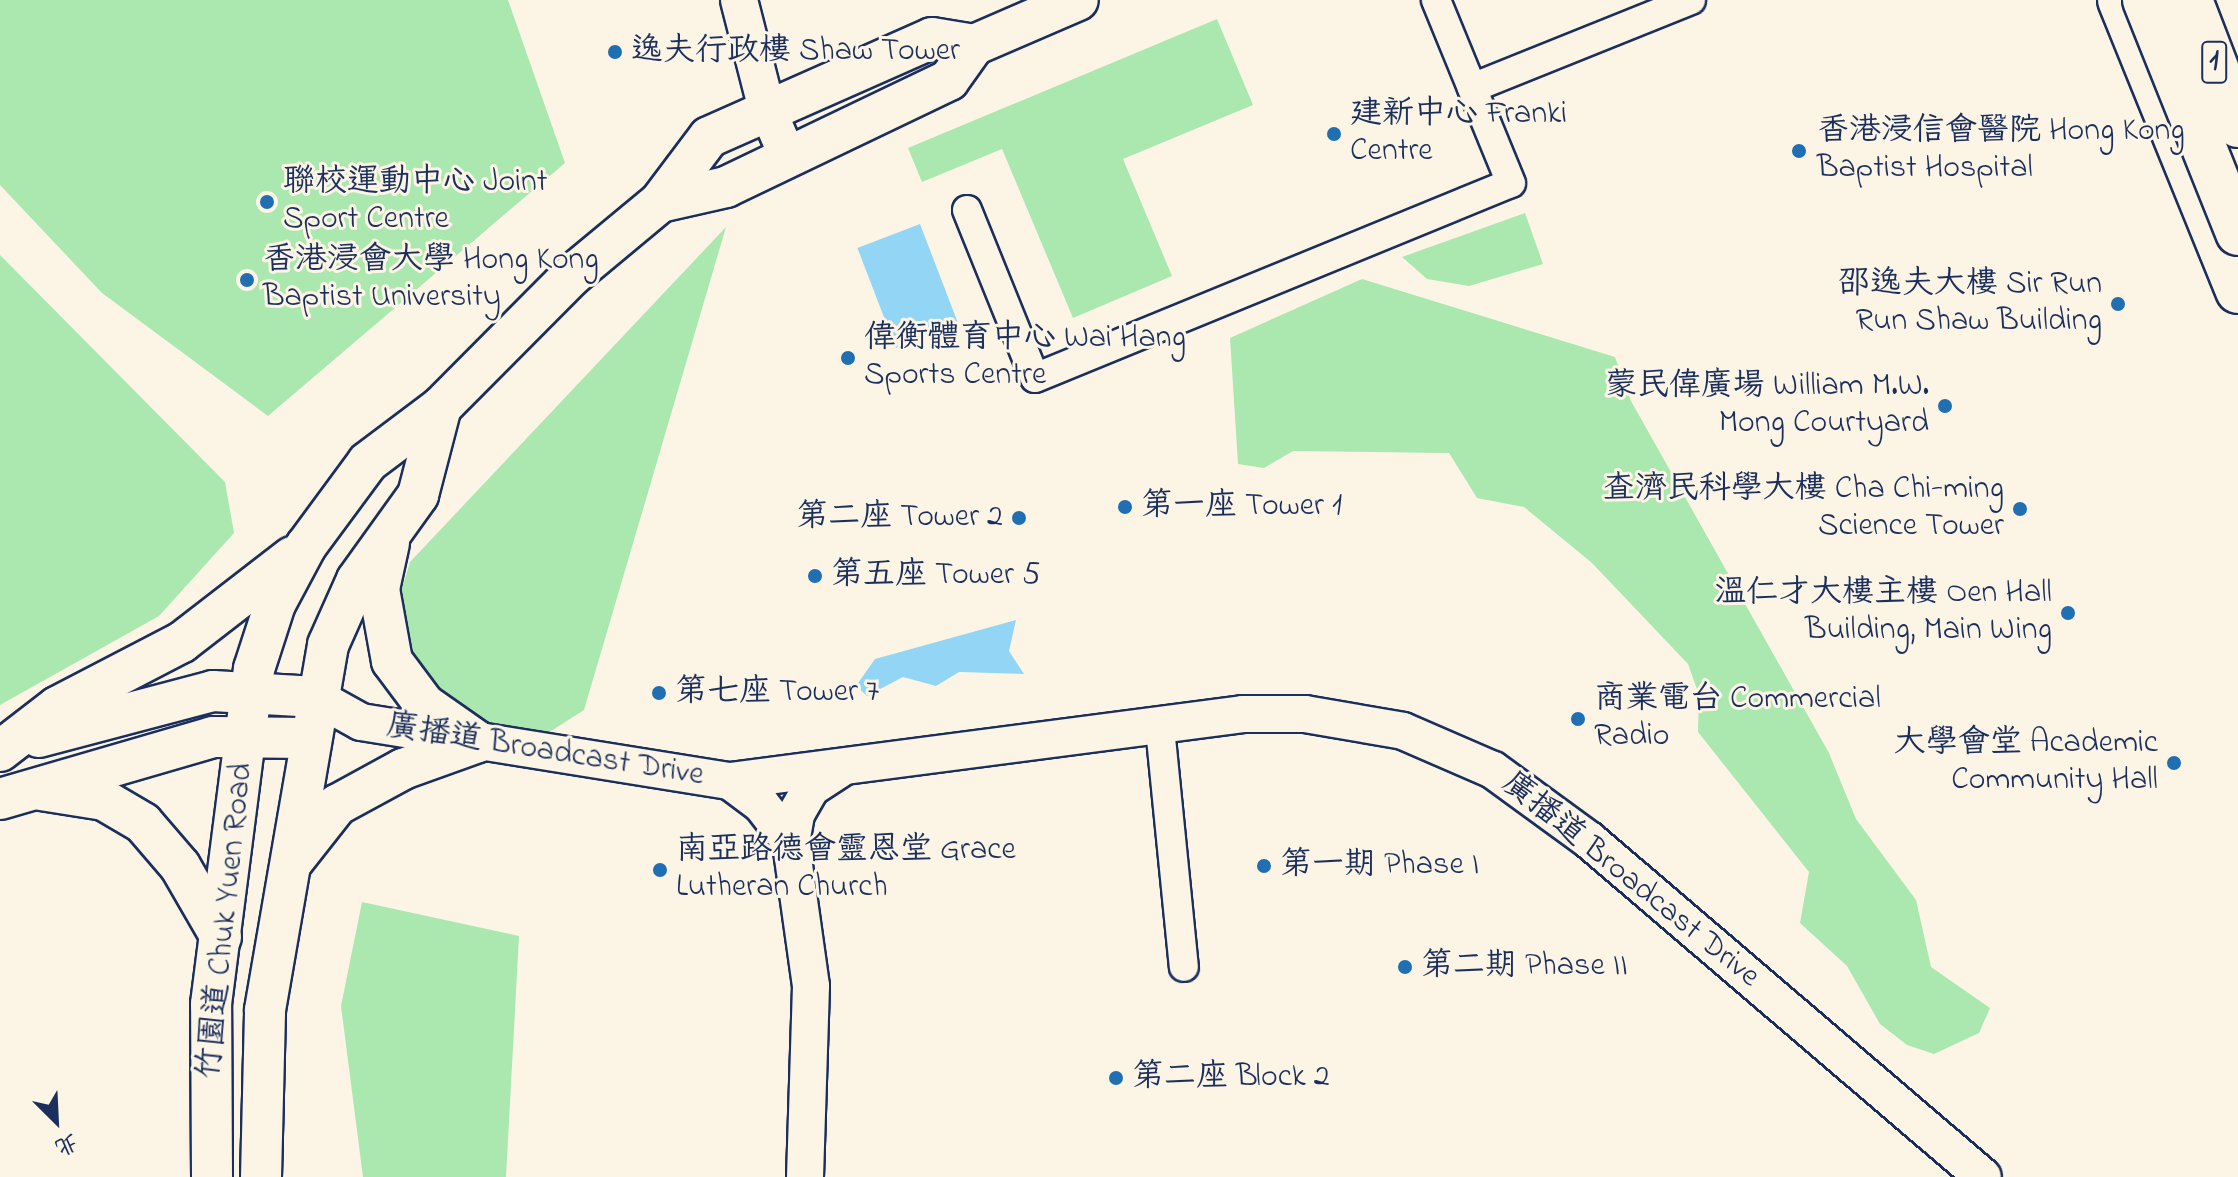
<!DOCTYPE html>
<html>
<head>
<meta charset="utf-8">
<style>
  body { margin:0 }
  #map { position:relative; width:2238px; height:1177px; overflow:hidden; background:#fcf5e5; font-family:"Indie Flower","LXGW WenKai TC",sans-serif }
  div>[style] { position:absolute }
  .green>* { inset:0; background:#aae8af }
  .water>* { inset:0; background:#93d5f5; transform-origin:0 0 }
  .roads { filter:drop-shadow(2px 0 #1b2f5e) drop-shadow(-2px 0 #1b2f5e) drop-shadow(0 2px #1b2f5e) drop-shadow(0 -2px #1b2f5e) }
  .minor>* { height:28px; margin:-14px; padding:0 14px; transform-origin:14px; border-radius:14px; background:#fcf5e5 }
  .tertiary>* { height:36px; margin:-18px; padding:0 18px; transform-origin:18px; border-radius:18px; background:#fcf5e5 }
  .secondary>* { height:40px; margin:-20px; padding:0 20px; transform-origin:20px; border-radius:20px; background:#fcf5e5 }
  .primary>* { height:44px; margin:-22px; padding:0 22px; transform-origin:22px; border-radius:22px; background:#fcf5e5 }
  .bridges { filter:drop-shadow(2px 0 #1b2f5e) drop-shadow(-2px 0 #1b2f5e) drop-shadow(0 2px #1b2f5e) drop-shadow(0 -2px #1b2f5e) }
  .trunk-bridge>* { height:44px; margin:-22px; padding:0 22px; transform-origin:22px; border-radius:22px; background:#fcf5e5 }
  .dots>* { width:22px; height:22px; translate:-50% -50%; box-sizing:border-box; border:4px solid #fcf5e5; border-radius:50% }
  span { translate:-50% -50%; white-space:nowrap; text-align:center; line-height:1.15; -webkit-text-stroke:6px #fcf5e5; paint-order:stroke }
  .shield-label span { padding:2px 6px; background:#fcf5e5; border:2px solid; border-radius:6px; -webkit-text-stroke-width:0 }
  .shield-label { font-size:30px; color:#1b2f5e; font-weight:700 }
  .poi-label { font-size:32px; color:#1b2f5e }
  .left { translate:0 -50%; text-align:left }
  .right { translate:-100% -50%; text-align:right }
  .street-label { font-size:32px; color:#1b2f5e }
  .north { position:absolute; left:16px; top:1081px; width:80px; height:80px; -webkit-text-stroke:6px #fcf5e5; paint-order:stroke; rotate:156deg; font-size:22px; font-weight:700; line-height:32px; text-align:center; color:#1b2f5e }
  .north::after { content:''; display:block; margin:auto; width:28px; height:36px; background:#1b2f5e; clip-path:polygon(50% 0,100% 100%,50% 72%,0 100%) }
</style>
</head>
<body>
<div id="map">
  <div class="green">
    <div style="clip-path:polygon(0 0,508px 0,565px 163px,268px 416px,102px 293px,0 185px)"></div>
    <div style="clip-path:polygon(1217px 19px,1253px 105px,1123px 159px,1172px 276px,1073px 318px,1002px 149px,922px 182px,908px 148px)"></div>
    <div style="clip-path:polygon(1525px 213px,1543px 264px,1469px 286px,1427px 279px,1402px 257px)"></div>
    <div style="clip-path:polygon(726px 227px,584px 710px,540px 738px,501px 731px,440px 700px,392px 622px,410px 562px)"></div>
    <div style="clip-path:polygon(0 255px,225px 482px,234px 533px,159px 616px,0 705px)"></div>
    <div style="clip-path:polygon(1362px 279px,1615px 357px,1631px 401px,1829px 753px,1856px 819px,1916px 900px,1931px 967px,1990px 1008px,1979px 1033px,1934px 1054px,1907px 1045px,1880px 1024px,1847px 966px,1800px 923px,1809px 872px,1698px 732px,1699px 695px,1688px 664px,1592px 563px,1524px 507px,1477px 498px,1449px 453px,1293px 451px,1264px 468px,1238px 464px,1230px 338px)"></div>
    <div style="clip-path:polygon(362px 902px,519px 936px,506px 1177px,363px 1177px,341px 1006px)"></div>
  </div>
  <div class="water">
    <div style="left:920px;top:224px;width:107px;height:67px;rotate:69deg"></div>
    <div style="clip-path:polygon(1016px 620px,1009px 651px,1024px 674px,959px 672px,936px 686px,903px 677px,867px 696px,856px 686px,875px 659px)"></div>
  </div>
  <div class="roads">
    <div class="minor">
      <div style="left:1472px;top:88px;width:236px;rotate:-21.9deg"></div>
      <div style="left:967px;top:210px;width:181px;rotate:68deg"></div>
      <div style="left:1035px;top:378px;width:514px;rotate:-22.28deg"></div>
      <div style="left:1511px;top:183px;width:198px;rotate:-112.3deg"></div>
      <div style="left:1160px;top:728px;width:240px;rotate:84.3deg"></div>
    </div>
    <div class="tertiary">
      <div style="left:739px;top:0;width:109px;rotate:75.7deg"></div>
      <div style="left:766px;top:106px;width:51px;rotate:66.9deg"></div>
      <div style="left:316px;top:697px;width:51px;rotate:29.1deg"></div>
      <div style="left:361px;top:722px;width:374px;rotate:9.1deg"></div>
      <div style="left:730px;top:781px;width:517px;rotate:-7.44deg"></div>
      <div style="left:1243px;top:714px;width:62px"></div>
      <div style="left:1305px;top:714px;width:99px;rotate:9.8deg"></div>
      <div style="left:1403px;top:731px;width:98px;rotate:23.4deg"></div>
      <div style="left:1493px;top:770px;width:119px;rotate:36.1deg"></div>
      <div style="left:1589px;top:840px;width:518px;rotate:40.54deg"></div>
      <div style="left:730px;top:781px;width:39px;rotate:37deg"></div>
      <div style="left:761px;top:804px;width:49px;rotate:52.4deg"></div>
      <div style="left:805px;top:1177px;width:191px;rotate:-88.2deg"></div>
      <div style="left:811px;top:986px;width:144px;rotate:-98deg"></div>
      <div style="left:791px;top:843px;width:29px;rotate:-80deg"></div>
      <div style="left:796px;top:814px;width:30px;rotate:-60deg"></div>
      <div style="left:811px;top:788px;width:33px;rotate:-33deg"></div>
    </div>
    <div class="secondary">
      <div style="left:660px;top:202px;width:68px;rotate:-12.8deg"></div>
      <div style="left:726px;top:187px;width:247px;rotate:-25.6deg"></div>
      <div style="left:949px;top:80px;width:43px;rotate:-54.5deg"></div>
      <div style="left:974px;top:45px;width:113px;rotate:-23.4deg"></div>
      <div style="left:389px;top:543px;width:47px;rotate:102.3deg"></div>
      <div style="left:379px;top:589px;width:73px;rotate:79.8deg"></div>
      <div style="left:392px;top:661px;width:54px;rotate:53.3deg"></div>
      <div style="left:424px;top:704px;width:66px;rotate:35.1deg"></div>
      <div style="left:39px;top:737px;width:180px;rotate:-14.8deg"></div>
      <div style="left:213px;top:691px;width:103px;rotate:3.3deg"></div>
      <div style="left:0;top:751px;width:72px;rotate:-37.7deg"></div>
      <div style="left:57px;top:707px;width:141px;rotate:-27.5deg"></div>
      <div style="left:182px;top:642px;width:139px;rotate:-37.7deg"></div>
      <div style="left:41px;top:790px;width:64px;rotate:9deg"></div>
      <div style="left:104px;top:800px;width:45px;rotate:30.5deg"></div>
      <div style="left:143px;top:823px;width:57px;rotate:49.3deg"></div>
      <div style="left:180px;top:866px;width:82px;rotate:60deg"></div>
      <div style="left:0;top:799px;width:222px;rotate:-16.2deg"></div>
      <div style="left:213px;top:737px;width:95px;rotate:0.6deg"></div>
      <div style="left:292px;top:862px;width:73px;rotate:-51.7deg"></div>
      <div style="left:337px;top:805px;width:75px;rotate:-28.6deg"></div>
      <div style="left:403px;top:769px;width:80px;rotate:-19.8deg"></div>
      <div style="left:212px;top:1177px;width:173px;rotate:-90.3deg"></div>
      <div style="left:211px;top:1004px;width:338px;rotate:-82.7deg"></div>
      <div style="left:254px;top:669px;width:68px;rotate:-72.1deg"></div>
      <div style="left:275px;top:604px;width:66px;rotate:-61.9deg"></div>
      <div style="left:306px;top:546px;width:104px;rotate:-53.6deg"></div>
      <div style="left:368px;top:462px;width:91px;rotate:-37deg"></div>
      <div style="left:441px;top:407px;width:185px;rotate:-45.2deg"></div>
      <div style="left:571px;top:276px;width:116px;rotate:-39.7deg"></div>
      <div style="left:660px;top:202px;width:81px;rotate:-53deg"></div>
      <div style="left:709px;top:137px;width:244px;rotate:-23.9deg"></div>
      <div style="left:932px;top:38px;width:43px;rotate:9.5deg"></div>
      <div style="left:261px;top:1177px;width:167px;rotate:-88.6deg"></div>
      <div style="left:265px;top:1010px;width:370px;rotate:-80.2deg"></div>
      <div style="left:328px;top:645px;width:71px;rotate:-66deg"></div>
      <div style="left:357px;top:580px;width:105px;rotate:-54.3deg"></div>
      <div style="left:418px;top:495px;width:91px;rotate:-75.4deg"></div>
    </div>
    <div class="primary">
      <div style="left:2120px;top:0;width:314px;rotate:67.9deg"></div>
      <div style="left:2216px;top:0;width:67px;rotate:70.8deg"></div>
    </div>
  </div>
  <div class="bridges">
    <div class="trunk-bridge">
      <div style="left:2145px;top:0;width:251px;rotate:68.2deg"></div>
      <div style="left:2190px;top:0;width:134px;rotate:69deg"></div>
    </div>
  </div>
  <div class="dots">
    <div style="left:615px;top:52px;background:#1f6fb2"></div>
    <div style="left:1334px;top:134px;background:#1f6fb2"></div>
    <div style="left:1799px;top:151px;background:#1f6fb2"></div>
    <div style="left:267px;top:202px;background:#1f6fb2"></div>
    <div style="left:247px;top:280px;background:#1f6fb2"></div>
    <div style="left:2118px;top:304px;background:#1f6fb2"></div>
    <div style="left:848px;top:358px;background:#1f6fb2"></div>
    <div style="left:1945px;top:406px;background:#1f6fb2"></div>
    <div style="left:1125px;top:507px;background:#1f6fb2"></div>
    <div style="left:2020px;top:509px;background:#1f6fb2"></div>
    <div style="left:1019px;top:518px;background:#1f6fb2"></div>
    <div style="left:815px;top:576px;background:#1f6fb2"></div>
    <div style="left:2068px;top:613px;background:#1f6fb2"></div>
    <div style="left:659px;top:693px;background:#1f6fb2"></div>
    <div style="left:1578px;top:719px;background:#1f6fb2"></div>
    <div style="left:2174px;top:763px;background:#1f6fb2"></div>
    <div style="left:1264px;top:866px;background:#1f6fb2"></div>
    <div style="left:660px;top:870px;background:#1f6fb2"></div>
    <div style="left:1405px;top:967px;background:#1f6fb2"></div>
    <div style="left:1116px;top:1078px;background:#1f6fb2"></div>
  </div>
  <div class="shield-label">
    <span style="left:2214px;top:62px">1</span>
  </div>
  <div class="poi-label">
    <span class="left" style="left:631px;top:52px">逸夫行政樓 Shaw Tower</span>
    <span class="left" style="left:1350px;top:134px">建新中心 Franki<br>Centre</span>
    <span class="left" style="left:1817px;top:151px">香港浸信會醫院 Hong Kong<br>Baptist Hospital</span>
    <span class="left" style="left:283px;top:202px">聯校運動中心 Joint<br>Sport Centre</span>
    <span class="left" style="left:263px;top:280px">香港浸會大學 Hong Kong<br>Baptist University</span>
    <span class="right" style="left:2102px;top:304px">邵逸夫大樓 Sir Run<br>Run Shaw Building</span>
    <span class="left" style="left:864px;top:358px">偉衡體育中心 Wai Hang<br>Sports Centre</span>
    <span class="right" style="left:1929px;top:406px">蒙民偉廣場 William M.W.<br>Mong Courtyard</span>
    <span class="right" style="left:2004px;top:509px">查濟民科學大樓 Cha Chi-ming<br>Science Tower</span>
    <span class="left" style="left:1141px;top:507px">第一座 Tower 1</span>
    <span class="right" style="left:1003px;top:518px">第二座 Tower 2</span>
    <span class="left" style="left:831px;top:576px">第五座 Tower 5</span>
    <span class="right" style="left:2052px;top:613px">溫仁才大樓主樓 Oen Hall<br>Building, Main Wing</span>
    <span class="left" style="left:675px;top:693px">第七座 Tower 7</span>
    <span class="left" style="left:1594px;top:719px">商業電台 Commercial<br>Radio</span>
    <span class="right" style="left:2158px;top:763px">大學會堂 Academic<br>Community Hall</span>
    <span class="left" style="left:676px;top:870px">南亞路德會靈恩堂 Grace<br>Lutheran Church</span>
    <span class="left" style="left:1280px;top:866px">第一期 Phase I</span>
    <span class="left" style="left:1421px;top:967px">第二期 Phase II</span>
    <span class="left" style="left:1132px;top:1078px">第二座 Block 2</span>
  </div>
  <div class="street-label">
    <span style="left:545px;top:752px;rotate:9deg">廣播道 Broadcast Drive</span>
    <span style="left:1630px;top:881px;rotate:39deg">廣播道 Broadcast Drive</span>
    <span style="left:227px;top:921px;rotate:-84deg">竹園道 Chuk Yuen Road</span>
  </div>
  <div class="north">北</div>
</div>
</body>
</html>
